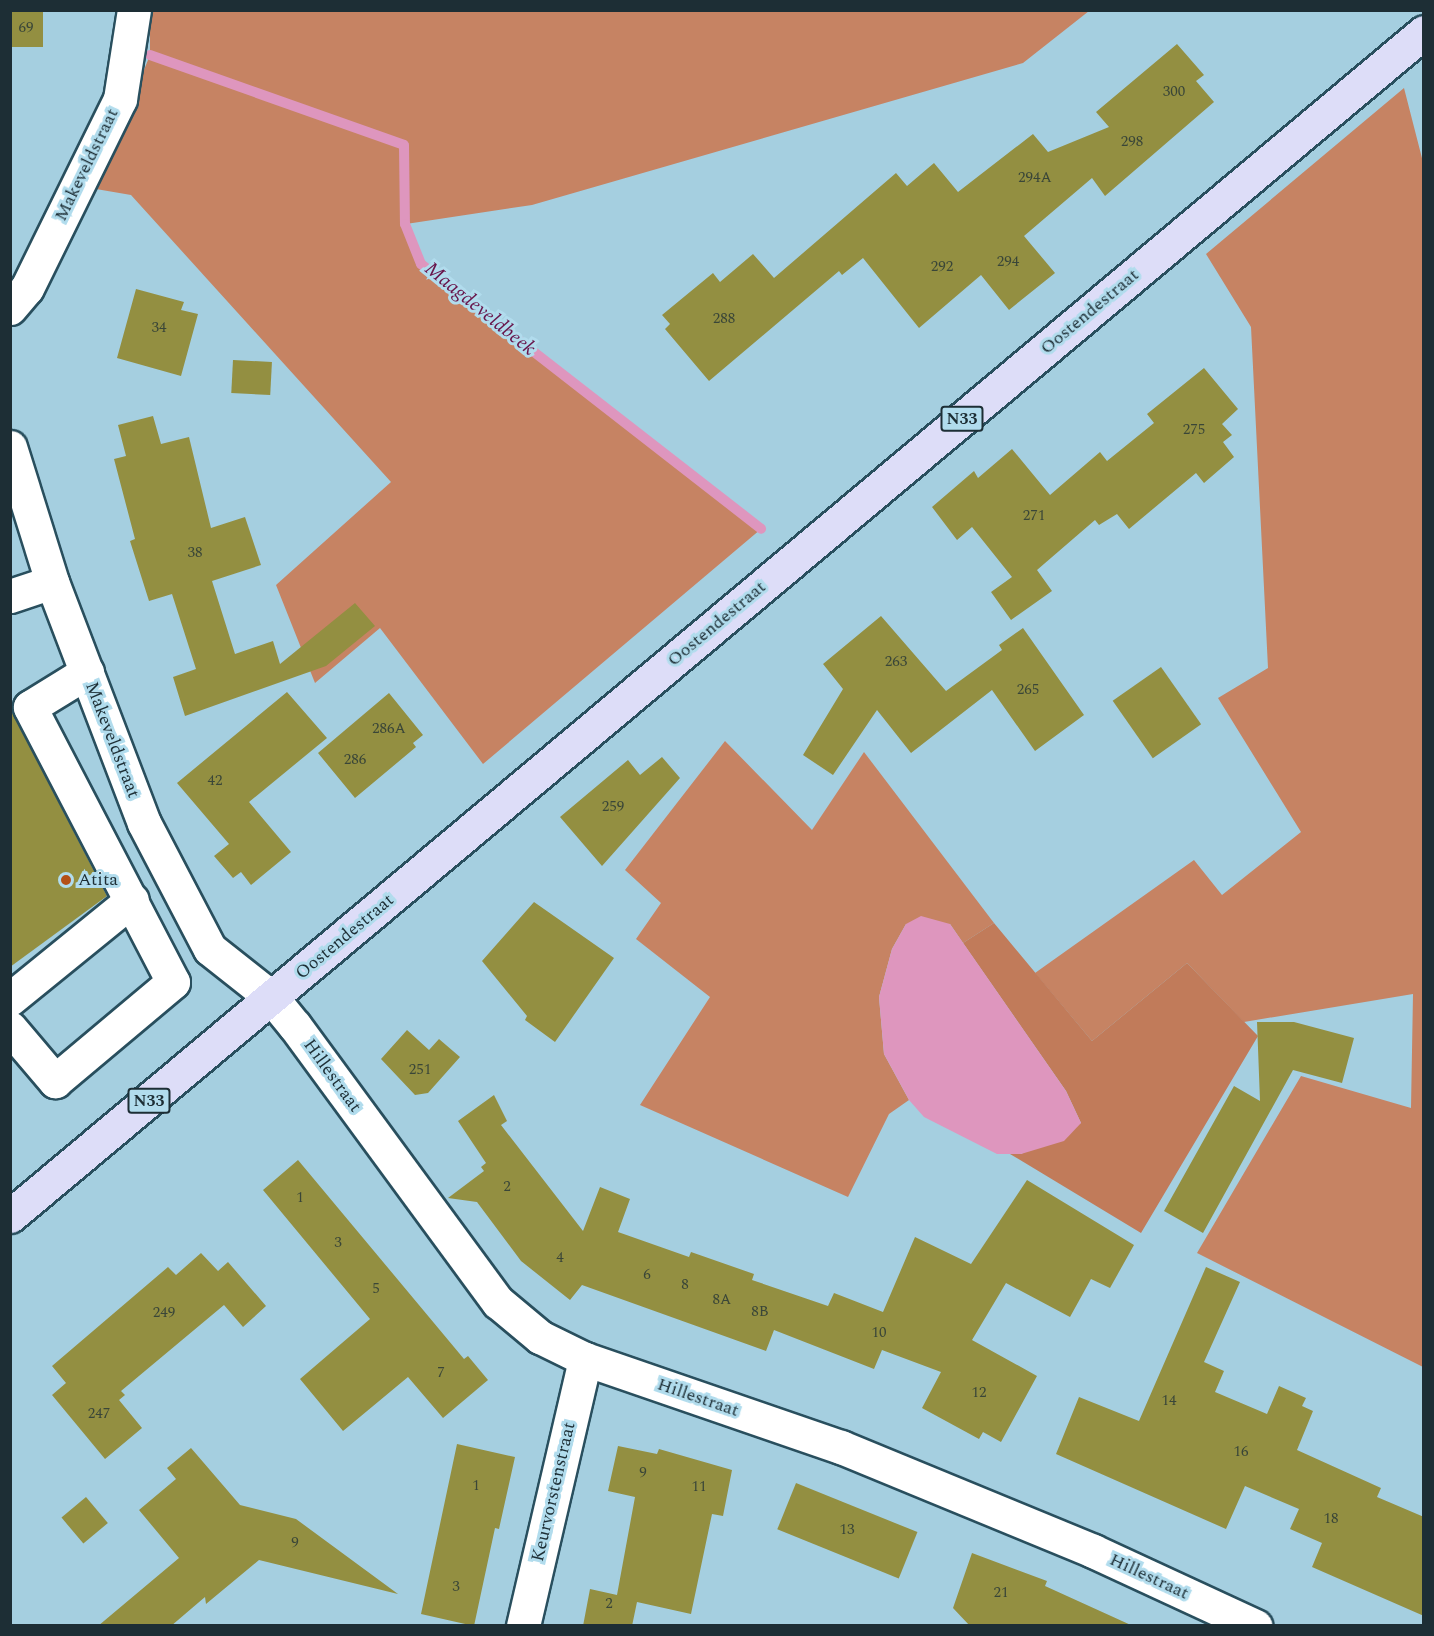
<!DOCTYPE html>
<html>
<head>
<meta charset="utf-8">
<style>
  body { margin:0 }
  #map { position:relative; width:1434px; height:1636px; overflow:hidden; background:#a5cfe0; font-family:Spectral,serif }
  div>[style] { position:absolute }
  .green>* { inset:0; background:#c68363 }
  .forest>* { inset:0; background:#c17b5a }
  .water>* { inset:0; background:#de96be }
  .stream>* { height:10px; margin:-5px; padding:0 5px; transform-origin:5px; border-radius:5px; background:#de96be }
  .building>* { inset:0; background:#938f41; transform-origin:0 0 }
  .roads { filter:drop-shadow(2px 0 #294f5e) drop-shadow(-2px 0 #294f5e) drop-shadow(0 2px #294f5e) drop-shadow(0 -2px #294f5e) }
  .minor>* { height:33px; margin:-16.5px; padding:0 16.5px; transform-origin:16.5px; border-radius:16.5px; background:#fff }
  .major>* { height:33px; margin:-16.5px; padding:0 16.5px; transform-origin:16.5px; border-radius:16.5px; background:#ddddf8 }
  .dots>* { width:16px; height:16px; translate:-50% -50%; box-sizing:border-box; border:3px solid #b1dced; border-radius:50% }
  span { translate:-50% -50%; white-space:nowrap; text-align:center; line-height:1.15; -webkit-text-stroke:6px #b1dced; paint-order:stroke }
  .number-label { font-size:15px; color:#3a4638 }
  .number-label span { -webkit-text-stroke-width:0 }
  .shield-label span { padding:2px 4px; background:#b1dced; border:2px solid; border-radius:4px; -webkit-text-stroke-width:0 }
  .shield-label { font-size:16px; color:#1d2e35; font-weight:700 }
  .street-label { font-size:18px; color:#1d2e35 }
  .poi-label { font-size:18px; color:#1d2e35 }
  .left { translate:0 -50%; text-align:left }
  .water-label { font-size:20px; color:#68154b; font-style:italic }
  .frame { position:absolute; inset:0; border:12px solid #1d2e35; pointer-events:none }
</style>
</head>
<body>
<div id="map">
  <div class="green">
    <div style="clip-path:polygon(150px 11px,1089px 11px,1023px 63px,532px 205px,406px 224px,421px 264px,761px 529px,483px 764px,380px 628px,315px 683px,276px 585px,391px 482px,131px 195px,96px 189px,150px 55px)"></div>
    <div style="clip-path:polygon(1404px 88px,1424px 166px,1423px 1367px,1197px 1253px,1301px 1076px,1411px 1108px,1413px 994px,1244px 1022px,1187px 963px,1092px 1041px,1035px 973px,1194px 860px,1222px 895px,1301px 832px,1218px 698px,1268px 668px,1251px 327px,1206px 254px)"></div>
    <div style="clip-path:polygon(725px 741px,812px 830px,864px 752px,994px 923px,963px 943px,950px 924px,906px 924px,892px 949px,879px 997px,884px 1054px,909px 1100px,889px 1114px,848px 1197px,640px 1105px,710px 997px,636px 939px,661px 903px,625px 870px)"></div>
  </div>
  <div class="forest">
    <div style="clip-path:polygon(994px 923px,1092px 1041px,1187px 963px,1258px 1036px,1141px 1233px,1010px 1154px,1021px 1154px,1081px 1123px,1066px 1091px,963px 943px)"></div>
  </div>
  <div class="water">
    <div style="clip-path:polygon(921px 916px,950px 924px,1066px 1091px,1081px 1123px,1064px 1141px,1021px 1154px,997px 1154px,924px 1117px,909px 1100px,884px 1054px,879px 997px,892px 949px,906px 924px)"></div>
  </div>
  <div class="stream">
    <div style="left:150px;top:55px;width:269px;rotate:19.5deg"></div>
    <div style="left:404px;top:145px;width:79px;rotate:89.3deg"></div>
    <div style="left:405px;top:224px;width:43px;rotate:68.2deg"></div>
    <div style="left:421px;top:264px;width:431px;rotate:37.9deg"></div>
  </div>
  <div class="building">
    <div style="left:10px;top:10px;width:33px;height:37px"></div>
    <div style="clip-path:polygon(1177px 44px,1204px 75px,1196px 81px,1214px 102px,1105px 196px,1092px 178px,1024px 236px,1055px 273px,1009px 310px,981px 275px,919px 328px,863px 258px,842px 275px,839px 271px,709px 381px,665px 329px,670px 324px,662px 315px,713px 273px,720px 282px,753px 254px,774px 278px,896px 173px,907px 186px,934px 163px,958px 192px,1033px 134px,1048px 152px,1109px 127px,1096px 112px)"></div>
    <div style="clip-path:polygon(136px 289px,184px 302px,181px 310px,198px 314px,181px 376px,117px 358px)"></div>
    <div style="left:233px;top:360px;width:39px;height:33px;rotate:3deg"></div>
    <div style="clip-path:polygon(1204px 368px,1238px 409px,1222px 424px,1232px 435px,1223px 442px,1234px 457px,1204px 483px,1196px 473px,1129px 529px,1117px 514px,1099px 525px,1095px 520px,1037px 570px,1052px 591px,1011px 620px,991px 592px,1012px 577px,972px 527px,957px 540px,932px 507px,974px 471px,978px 478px,1012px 449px,1050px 495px,1100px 452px,1107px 461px,1154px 423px,1147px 414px)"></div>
    <div style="clip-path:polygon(153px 416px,161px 444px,189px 437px,211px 528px,245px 517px,261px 565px,212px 581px,235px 654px,273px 641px,280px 664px,355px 603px,375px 626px,326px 666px,185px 716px,173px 677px,196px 669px,172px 594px,149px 601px,130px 541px,135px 539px,114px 459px,126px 456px,118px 425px)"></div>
    <div style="clip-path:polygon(881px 616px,946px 691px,1002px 650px,999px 645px,1023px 628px,1084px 715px,1035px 751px,992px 690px,911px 753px,877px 710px,833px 775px,803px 755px,843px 689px,823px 664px)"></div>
    <div style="left:1161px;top:667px;width:70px;height:59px;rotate:55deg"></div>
    <div style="clip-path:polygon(287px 692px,327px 738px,249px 802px,291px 852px,251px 885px,241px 872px,233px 878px,214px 856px,229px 844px,177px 783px)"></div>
    <div style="clip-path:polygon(389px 693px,423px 735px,413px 743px,416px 747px,355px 798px,318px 753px)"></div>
    <div style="clip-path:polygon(10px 708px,107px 896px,10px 967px)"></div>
    <div style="clip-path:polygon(662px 757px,680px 778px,602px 866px,560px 817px,628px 760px,640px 775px)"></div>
    <div style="clip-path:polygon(534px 902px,614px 958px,555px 1042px,525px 1020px,527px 1016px,482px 961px)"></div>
    <div style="clip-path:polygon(1257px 1022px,1294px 1022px,1354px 1038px,1342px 1083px,1293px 1070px,1203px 1233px,1164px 1211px,1234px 1086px,1260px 1101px)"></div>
    <div style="clip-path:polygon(407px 1030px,429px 1050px,439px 1039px,460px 1057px,428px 1093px,415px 1095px,381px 1059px)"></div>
    <div style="clip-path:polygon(494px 1095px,507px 1121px,501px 1125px,583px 1231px,600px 1187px,630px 1199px,618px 1232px,689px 1257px,691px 1252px,754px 1274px,752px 1280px,828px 1306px,834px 1293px,883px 1312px,915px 1237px,971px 1264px,1027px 1180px,1134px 1245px,1110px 1288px,1091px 1279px,1070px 1317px,1006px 1283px,972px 1340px,1037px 1376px,1001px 1442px,983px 1432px,979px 1439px,922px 1408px,941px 1372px,882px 1350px,874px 1369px,774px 1330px,766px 1351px,582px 1285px,570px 1300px,521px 1261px,477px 1202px,448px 1198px,484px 1171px,481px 1167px,486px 1163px,458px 1121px)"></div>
    <div style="clip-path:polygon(298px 1160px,464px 1359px,468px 1356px,488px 1380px,443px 1418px,408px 1377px,343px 1431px,300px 1379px,370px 1319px,263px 1190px)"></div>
    <div style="clip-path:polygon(201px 1253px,218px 1271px,228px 1262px,266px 1306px,243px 1327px,224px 1305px,121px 1391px,125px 1395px,119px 1400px,142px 1428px,105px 1459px,52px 1395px,66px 1383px,52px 1366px,168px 1267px,176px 1275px)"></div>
    <div style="clip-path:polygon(1206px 1267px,1240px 1282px,1204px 1362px,1224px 1371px,1215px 1392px,1267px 1414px,1279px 1386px,1306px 1398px,1302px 1406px,1313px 1411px,1297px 1450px,1381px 1488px,1377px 1497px,1424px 1517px,1424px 1616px,1312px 1567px,1322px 1543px,1290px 1529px,1299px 1509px,1245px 1486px,1226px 1529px,1056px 1454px,1079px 1397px,1139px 1421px)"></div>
    <div style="clip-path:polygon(457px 1444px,515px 1457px,499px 1529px,495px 1528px,474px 1626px,421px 1614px)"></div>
    <div style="clip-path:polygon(618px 1446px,657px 1454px,659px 1449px,732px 1470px,723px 1516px,712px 1514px,691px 1614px,637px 1602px,632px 1626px,583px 1626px,590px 1589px,617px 1595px,635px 1497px,608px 1491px)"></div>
    <div style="clip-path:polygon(191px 1448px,240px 1505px,296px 1519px,398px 1594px,259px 1560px,206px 1604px,205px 1597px,171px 1626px,98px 1626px,179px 1558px,139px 1510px,176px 1479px,167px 1468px)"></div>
    <div style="left:796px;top:1483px;width:131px;height:50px;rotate:22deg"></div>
    <div style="left:86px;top:1497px;width:34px;height:32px;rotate:50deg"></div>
    <div style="clip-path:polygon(972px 1553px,1047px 1581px,1045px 1586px,1133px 1626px,970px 1626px,953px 1608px)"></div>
  </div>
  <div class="roads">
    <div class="minor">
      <div style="left:10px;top:308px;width:26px;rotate:-50deg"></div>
      <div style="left:27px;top:288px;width:211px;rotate:-63.8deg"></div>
      <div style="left:120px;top:99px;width:90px;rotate:-81.1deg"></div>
      <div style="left:10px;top:447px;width:141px;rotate:72.7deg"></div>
      <div style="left:52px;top:582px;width:258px;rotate:69.1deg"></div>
      <div style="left:144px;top:823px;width:142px;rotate:62.4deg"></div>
      <div style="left:210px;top:949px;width:79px;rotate:38.3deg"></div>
      <div style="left:272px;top:998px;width:36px;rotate:51deg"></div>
      <div style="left:295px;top:1026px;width:343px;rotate:53.7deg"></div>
      <div style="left:498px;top:1302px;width:55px;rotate:39.8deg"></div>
      <div style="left:540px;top:1337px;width:50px;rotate:26.1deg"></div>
      <div style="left:585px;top:1359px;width:271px;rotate:19deg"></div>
      <div style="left:841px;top:1447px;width:273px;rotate:22.4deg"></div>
      <div style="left:1093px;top:1551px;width:179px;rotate:24.8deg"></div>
      <div style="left:10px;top:596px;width:44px;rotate:-18.4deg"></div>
      <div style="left:10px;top:999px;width:157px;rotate:-39.1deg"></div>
      <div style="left:10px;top:1028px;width:70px;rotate:49.7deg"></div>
      <div style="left:55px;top:1081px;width:154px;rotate:-40deg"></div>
      <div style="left:173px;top:982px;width:310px;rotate:-117.5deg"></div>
      <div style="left:30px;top:707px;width:67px;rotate:-31.6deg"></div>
      <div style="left:523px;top:1626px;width:274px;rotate:-76.9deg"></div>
    </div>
    <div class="major">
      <div style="left:10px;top:1216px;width:1844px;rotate:-39.94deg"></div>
    </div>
  </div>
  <div class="dots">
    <div style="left:66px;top:880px;background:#b45118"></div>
  </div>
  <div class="number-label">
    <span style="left:26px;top:28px">69</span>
    <span style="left:1174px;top:92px">300</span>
    <span style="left:1132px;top:142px">298</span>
    <span style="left:1035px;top:178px">294A</span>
    <span style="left:1008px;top:262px">294</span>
    <span style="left:942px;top:267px">292</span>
    <span style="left:724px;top:319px">288</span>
    <span style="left:159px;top:328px">34</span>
    <span style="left:1194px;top:430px">275</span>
    <span style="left:1034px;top:516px">271</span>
    <span style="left:195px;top:553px">38</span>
    <span style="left:896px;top:662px">263</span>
    <span style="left:1028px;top:690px">265</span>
    <span style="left:389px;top:729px">286A</span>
    <span style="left:355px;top:760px">286</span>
    <span style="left:215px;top:781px">42</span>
    <span style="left:613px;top:807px">259</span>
    <span style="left:420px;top:1070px">251</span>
    <span style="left:507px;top:1187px">2</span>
    <span style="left:300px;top:1198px">1</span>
    <span style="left:338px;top:1243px">3</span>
    <span style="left:560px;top:1258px">4</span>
    <span style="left:647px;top:1275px">6</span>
    <span style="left:685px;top:1285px">8</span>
    <span style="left:376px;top:1289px">5</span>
    <span style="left:722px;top:1300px">8A</span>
    <span style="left:760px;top:1312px">8B</span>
    <span style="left:164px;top:1313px">249</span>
    <span style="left:879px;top:1333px">10</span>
    <span style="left:441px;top:1373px">7</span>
    <span style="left:979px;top:1393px">12</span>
    <span style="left:1169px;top:1401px">14</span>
    <span style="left:99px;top:1414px">247</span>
    <span style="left:1241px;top:1452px">16</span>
    <span style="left:643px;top:1473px">9</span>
    <span style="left:476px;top:1486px">1</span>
    <span style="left:699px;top:1487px">11</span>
    <span style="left:1331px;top:1519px">18</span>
    <span style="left:847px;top:1530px">13</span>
    <span style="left:295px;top:1543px">9</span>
    <span style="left:456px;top:1587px">3</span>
    <span style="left:1001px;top:1593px">21</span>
    <span style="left:609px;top:1604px">2</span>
  </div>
  <div class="shield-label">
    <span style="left:962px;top:419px">N33</span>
    <span style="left:149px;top:1101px">N33</span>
  </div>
  <div class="street-label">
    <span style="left:87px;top:165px;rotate:-64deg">Makeveldstraat</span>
    <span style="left:1090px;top:312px;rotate:-40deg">Oostendestraat</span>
    <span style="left:717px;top:624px;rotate:-40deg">Oostendestraat</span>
    <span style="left:112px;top:740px;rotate:69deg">Makeveldstraat</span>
    <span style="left:345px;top:937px;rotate:-40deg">Oostendestraat</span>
    <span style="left:332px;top:1076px;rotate:54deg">Hillestraat</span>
    <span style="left:698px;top:1398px;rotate:19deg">Hillestraat</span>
    <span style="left:554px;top:1492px;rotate:-77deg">Keurvorstenstraat</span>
    <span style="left:1149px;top:1577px;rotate:25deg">Hillestraat</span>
  </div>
  <div class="poi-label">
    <span class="left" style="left:78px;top:880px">Atita</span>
  </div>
  <div class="water-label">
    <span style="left:480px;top:309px;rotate:39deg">Maagdeveldbeek</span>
  </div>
  <div class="frame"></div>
</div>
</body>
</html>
